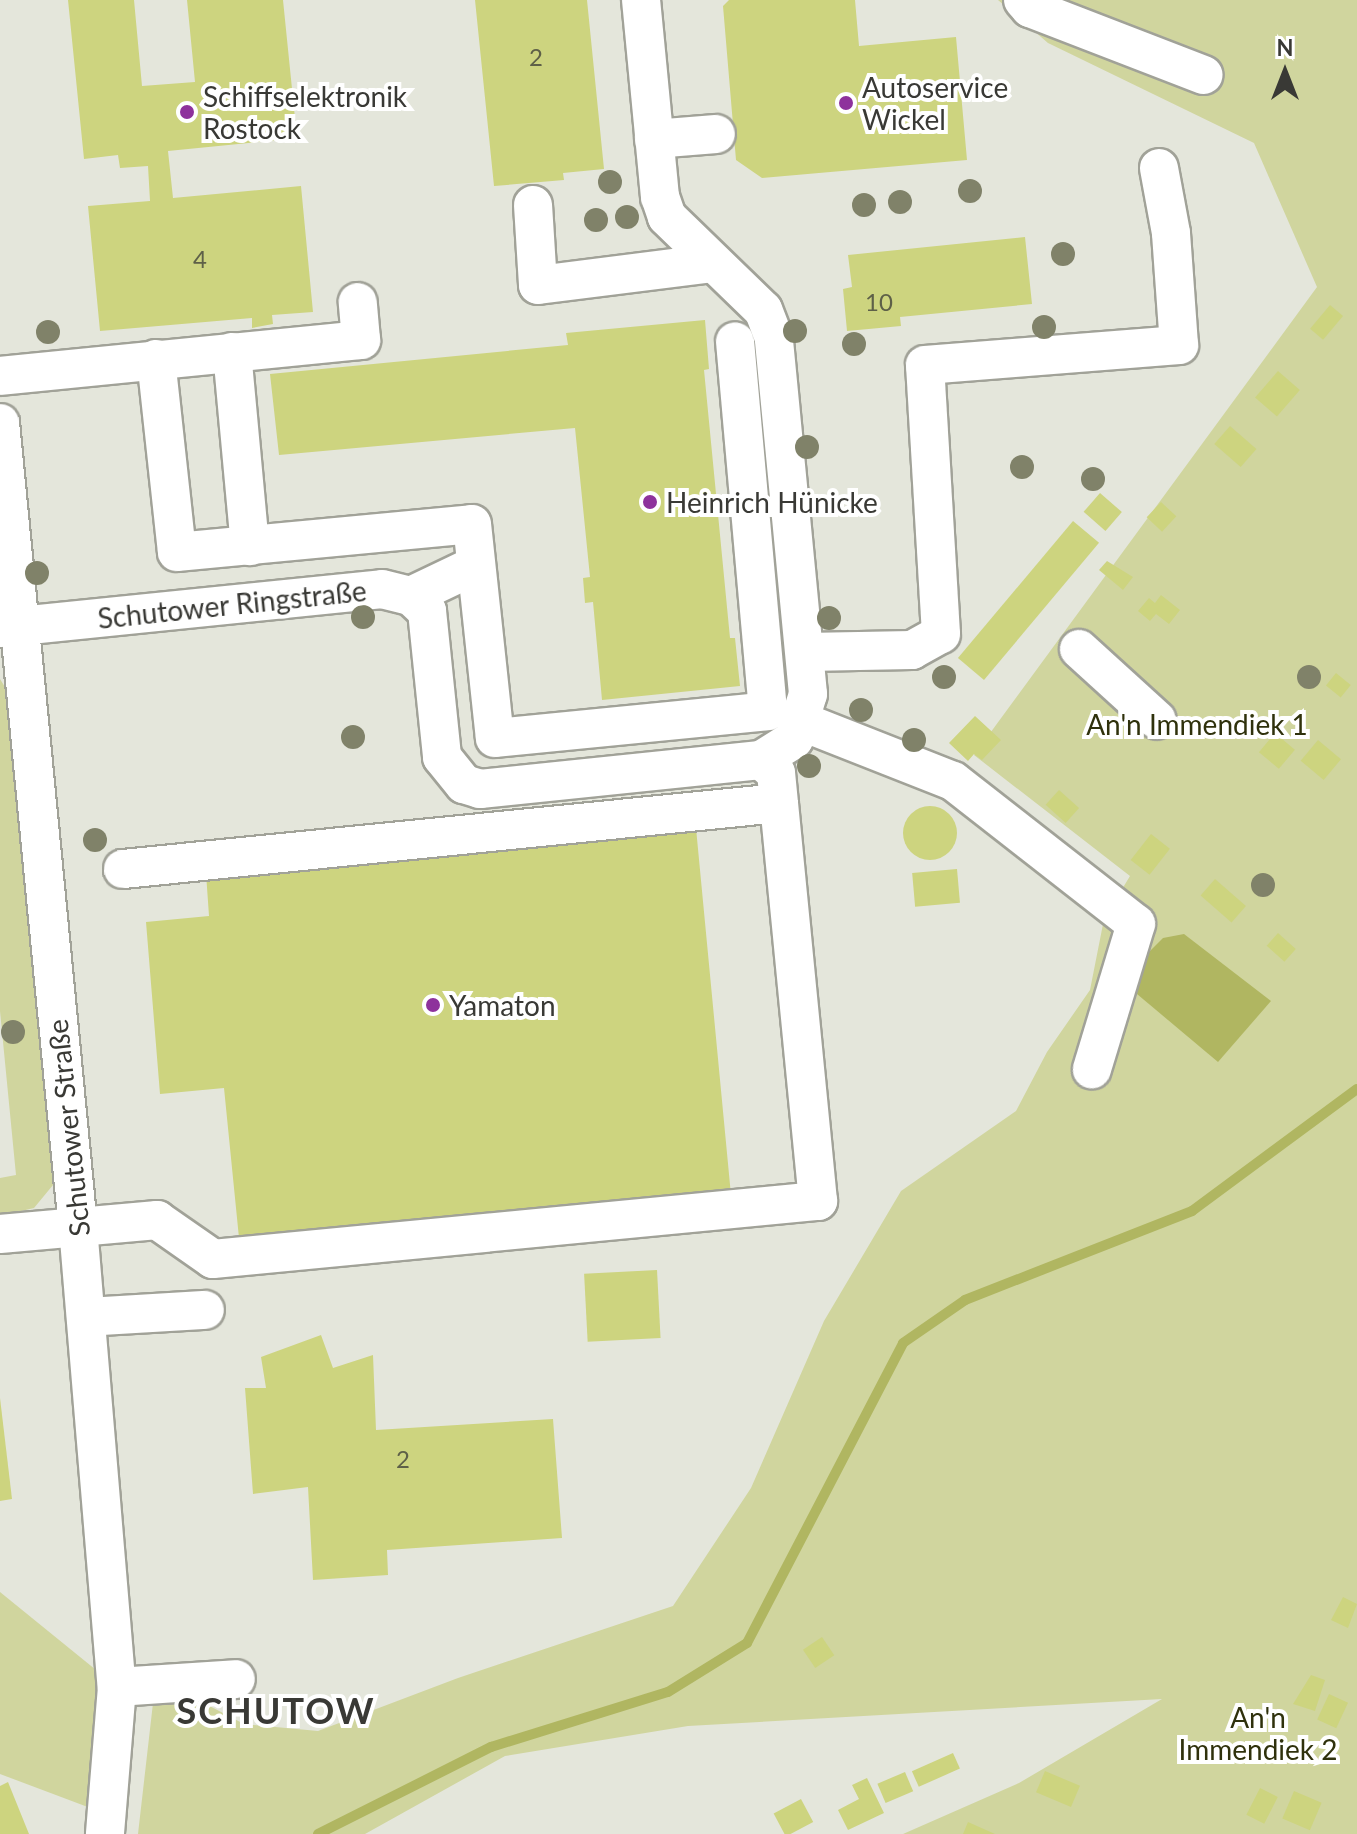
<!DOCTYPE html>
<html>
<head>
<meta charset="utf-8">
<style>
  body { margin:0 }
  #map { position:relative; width:1357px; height:1834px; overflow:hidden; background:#e4e6db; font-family:Lato,sans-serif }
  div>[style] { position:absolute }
  .green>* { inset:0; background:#d0d59e }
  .water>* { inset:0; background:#b0b661 }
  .stream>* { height:10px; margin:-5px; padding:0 5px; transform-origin:5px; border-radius:5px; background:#b0b661 }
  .building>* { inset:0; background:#cdd47f; transform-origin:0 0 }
  .round { border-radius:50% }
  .roads { filter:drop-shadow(2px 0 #a1a298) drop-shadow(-2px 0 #a1a298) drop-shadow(0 2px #a1a298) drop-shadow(0 -2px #a1a298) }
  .minor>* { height:38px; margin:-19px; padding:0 19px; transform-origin:19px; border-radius:19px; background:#fff }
  .trees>* { width:24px; height:24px; margin:-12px; border-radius:50%; background:#808269 }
  .dots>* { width:22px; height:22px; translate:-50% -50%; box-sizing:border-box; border:4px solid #fff; border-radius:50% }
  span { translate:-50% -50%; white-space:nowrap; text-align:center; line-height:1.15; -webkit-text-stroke:8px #fff; paint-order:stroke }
  .number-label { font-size:24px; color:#5e6048 }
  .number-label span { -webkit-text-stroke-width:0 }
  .poi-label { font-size:28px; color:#393935 }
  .left { translate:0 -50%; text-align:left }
  .street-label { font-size:28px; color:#393935 }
  .park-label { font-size:28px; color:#2f310c }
  .district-label { font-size:36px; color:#393935; font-weight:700; letter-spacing:2px }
  .north { position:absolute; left:1245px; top:32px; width:80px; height:80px; -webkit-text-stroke:6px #fff; paint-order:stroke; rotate:0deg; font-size:22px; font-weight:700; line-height:32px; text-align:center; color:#393935 }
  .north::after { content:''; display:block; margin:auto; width:28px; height:36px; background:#393935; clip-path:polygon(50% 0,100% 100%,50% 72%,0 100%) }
</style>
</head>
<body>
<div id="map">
  <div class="green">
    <div style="clip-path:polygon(998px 0,1357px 0,1357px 1834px,903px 1834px,1019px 1783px,1162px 1699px,688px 1726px,505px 1756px,365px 1834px,138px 1834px,153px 1703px,200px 1701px,244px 1724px,318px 1731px,458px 1678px,673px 1606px,751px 1488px,824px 1321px,901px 1191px,1016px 1111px,1047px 1052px,1090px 990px,1104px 919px,1130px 876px,974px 755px,1317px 287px,1254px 143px,1048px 43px)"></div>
    <div style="clip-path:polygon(0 679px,8px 692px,53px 1185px,34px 1208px,0 1216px,0 1178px,16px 1175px,0 1011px)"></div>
    <div style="clip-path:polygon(0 1592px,117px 1687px,109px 1815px,0 1774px)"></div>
  </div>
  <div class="water">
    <div style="clip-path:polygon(1184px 934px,1271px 1001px,1218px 1062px,1137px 994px,1138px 971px,1148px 953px,1163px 938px)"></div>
  </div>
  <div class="stream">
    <div style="left:318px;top:1834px;width:194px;rotate:-26.7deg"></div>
    <div style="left:491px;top:1747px;width:185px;rotate:-17.3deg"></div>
    <div style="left:668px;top:1692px;width:93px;rotate:-31.8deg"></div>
    <div style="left:747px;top:1643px;width:338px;rotate:-62.5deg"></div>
    <div style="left:903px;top:1343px;width:75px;rotate:-34.7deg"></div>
    <div style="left:965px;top:1300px;width:244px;rotate:-21.4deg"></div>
    <div style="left:1192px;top:1211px;width:205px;rotate:-36.5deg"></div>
  </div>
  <div class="building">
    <div style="clip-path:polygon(68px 0,134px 0,142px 86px,195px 82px,187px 0,283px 0,297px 138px,168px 151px,173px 198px,301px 186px,313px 312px,272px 315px,273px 324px,252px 328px,252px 318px,100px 331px,88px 206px,150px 201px,148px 166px,120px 168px,118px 155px,84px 159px)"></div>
    <div style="clip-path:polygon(475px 0,587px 0,604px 169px,563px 173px,564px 180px,494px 186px)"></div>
    <div style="clip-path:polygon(729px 0,855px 0,859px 46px,956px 37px,967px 160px,762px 178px,736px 160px,723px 6px)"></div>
    <div style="clip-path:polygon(1025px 237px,1032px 304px,900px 317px,901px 326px,847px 331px,843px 289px,852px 287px,848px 255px)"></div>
    <div style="left:1330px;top:305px;width:17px;height:31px;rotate:40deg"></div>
    <div style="clip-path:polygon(705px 320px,709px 369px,704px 370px,730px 638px,735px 638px,740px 686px,602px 700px,593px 602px,585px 603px,583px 578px,590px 577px,575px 428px,279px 455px,270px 374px,568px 345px,566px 333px)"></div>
    <div style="left:1278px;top:371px;width:29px;height:35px;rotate:41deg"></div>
    <div style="left:1230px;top:426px;width:35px;height:24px;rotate:41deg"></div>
    <div style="left:1100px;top:493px;width:29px;height:25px;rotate:41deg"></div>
    <div style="left:1161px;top:502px;width:21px;height:21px;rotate:43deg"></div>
    <div style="left:1073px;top:521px;width:34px;height:179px;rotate:40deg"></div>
    <div style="clip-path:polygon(1107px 561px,1133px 577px,1123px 590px,1099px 570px)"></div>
    <div style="clip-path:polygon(1161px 595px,1180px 610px,1169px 624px,1156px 614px,1150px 621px,1138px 611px,1149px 598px,1155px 603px)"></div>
    <div style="left:1336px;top:673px;width:19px;height:16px;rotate:39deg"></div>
    <div style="clip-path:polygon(975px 716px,1001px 740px,982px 760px,974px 754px,968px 761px,949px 743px)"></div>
    <div style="left:1275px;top:733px;width:26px;height:25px;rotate:40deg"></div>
    <div style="left:1318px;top:740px;width:30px;height:27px;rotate:40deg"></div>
    <div style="left:1059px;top:790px;width:27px;height:20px;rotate:42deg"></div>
    <div class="round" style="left:903px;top:806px;width:54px;height:54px"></div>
    <div style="clip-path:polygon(696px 828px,731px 1195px,239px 1238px,224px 1088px,160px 1094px,146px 922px,209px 916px,206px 873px)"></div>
    <div style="left:1151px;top:834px;width:24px;height:33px;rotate:38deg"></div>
    <div style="left:957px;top:869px;width:34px;height:45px;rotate:85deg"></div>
    <div style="left:1215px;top:879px;width:41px;height:22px;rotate:41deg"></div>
    <div style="left:1278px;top:933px;width:24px;height:17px;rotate:42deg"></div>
    <div style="left:657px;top:1270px;width:68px;height:73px;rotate:87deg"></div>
    <div style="clip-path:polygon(321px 1335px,333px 1368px,373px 1355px,376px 1430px,553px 1419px,562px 1538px,387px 1550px,388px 1575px,313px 1580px,308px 1487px,253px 1494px,245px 1388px,266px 1388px,261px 1357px)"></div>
    <div style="clip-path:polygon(0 1398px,12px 1499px,0 1501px)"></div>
    <div style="clip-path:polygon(1343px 1597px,1357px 1604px,1348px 1628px,1331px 1620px)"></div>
    <div style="left:822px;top:1637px;width:22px;height:23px;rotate:56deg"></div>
    <div style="clip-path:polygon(1311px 1675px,1325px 1680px,1315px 1711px,1293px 1704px)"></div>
    <div style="left:1329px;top:1694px;width:21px;height:28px;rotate:25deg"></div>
    <div style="left:953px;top:1753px;width:17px;height:45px;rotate:66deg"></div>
    <div style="left:1045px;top:1771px;width:38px;height:23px;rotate:23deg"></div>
    <div style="left:905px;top:1772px;width:21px;height:30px;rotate:67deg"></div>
    <div style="clip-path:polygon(867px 1778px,884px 1813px,848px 1830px,838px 1810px,859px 1799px,852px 1785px)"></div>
    <div style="clip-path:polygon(8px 1782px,29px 1834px,0 1834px,0 1786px)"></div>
    <div style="left:1260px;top:1788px;width:20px;height:30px;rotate:27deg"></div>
    <div style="left:1294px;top:1791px;width:30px;height:30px;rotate:23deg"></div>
    <div style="left:801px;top:1799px;width:26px;height:31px;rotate:62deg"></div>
    <div style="clip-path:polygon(968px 1822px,995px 1834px,963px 1834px)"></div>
  </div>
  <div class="roads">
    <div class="minor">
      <div style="left:1023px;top:0;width:11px;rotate:49deg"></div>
      <div style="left:1030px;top:8px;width:186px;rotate:21.1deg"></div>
      <div style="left:654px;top:139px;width:62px;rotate:-4.6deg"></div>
      <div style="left:533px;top:205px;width:80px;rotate:86.4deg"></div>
      <div style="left:538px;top:285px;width:175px;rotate:-7.2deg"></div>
      <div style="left:232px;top:352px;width:195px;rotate:84.7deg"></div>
      <div style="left:156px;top:359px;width:194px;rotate:83.8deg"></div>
      <div style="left:177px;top:552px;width:296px;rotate:-5.4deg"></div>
      <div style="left:472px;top:524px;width:215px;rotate:83.9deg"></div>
      <div style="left:495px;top:738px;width:274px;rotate:-5.6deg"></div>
      <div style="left:768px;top:711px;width:371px;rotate:-95.1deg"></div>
      <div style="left:0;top:376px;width:363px;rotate:-5.7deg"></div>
      <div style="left:361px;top:340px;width:38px;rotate:-95deg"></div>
      <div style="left:0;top:423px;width:808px;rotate:84.46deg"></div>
      <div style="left:78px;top:1227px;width:462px;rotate:85.2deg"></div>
      <div style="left:117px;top:1687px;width:147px;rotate:94.7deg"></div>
      <div style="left:411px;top:596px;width:72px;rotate:-25.5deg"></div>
      <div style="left:0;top:628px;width:384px;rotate:-5.8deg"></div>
      <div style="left:382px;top:589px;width:30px;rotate:14deg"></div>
      <div style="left:411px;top:596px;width:22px;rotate:43deg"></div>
      <div style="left:427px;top:611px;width:147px;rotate:84.1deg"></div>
      <div style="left:442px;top:757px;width:35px;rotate:51deg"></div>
      <div style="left:464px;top:784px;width:17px;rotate:17deg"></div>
      <div style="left:480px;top:789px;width:282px;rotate:-5.9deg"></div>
      <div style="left:761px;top:760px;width:39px;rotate:-32deg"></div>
      <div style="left:794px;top:739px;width:47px;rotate:-72.7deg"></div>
      <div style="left:808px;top:694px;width:358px;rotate:-95.5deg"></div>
      <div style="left:774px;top:338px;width:30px;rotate:-111deg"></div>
      <div style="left:763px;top:310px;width:134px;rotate:-135.9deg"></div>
      <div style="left:667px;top:217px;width:21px;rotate:-109deg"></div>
      <div style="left:660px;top:197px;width:198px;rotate:-95.5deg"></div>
      <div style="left:1079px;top:649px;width:105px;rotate:42.3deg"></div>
      <div style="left:806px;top:652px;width:106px;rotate:-1.1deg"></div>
      <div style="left:912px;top:650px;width:33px;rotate:-29deg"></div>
      <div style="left:941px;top:634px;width:269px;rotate:-93.4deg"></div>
      <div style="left:925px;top:365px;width:255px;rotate:-4.5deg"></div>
      <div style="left:1179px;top:345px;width:112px;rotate:-94.1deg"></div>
      <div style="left:1171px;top:233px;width:66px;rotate:-100.5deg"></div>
      <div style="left:803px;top:722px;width:161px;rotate:21.5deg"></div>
      <div style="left:953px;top:781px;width:232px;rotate:38deg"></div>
      <div style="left:1136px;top:924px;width:152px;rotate:106.9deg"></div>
      <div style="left:123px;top:869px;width:659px;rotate:-5.75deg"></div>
      <div style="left:0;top:1234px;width:158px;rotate:-5.1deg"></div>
      <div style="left:157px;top:1220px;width:68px;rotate:34.9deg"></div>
      <div style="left:213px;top:1259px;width:608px;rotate:-5.48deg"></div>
      <div style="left:818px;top:1201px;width:430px;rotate:-95.6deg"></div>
      <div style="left:776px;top:773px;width:20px;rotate:-139deg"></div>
      <div style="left:86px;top:1317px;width:119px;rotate:-3.4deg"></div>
      <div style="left:117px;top:1687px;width:119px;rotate:-3.8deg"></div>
    </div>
  </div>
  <div class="trees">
    <div style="left:610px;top:182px"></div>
    <div style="left:970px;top:191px"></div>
    <div style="left:900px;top:202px"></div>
    <div style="left:864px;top:205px"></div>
    <div style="left:627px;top:217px"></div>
    <div style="left:596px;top:220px"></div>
    <div style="left:1063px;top:254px"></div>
    <div style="left:1044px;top:327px"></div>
    <div style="left:795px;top:331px"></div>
    <div style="left:48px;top:332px"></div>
    <div style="left:854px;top:344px"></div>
    <div style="left:807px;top:447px"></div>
    <div style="left:1022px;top:467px"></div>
    <div style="left:1093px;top:479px"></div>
    <div style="left:37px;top:573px"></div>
    <div style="left:363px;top:617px"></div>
    <div style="left:829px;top:618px"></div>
    <div style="left:944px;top:677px"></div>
    <div style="left:1309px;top:677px"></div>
    <div style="left:861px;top:710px"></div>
    <div style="left:353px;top:737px"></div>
    <div style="left:914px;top:740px"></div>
    <div style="left:809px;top:766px"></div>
    <div style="left:95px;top:840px"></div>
    <div style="left:1263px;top:885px"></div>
    <div style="left:13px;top:1032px"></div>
  </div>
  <div class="dots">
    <div style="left:846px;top:103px;background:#8e329c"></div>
    <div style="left:187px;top:112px;background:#8e329c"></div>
    <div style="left:650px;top:502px;background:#8e329c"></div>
    <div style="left:433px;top:1005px;background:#8e329c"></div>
  </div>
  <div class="number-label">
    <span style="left:536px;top:57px">2</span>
    <span style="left:200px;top:259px">4</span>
    <span style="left:879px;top:302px">10</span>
    <span style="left:403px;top:1459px">2</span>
  </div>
  <div class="poi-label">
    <span class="left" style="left:862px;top:103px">Autoservice<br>Wickel</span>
    <span class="left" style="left:203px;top:112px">Schiffselektronik<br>Rostock</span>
    <span class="left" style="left:666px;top:502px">Heinrich Hünicke</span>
    <span class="left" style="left:449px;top:1005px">Yamaton</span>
  </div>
  <div class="street-label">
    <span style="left:232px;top:604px;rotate:-6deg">Schutower Ringstraße</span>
    <span style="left:68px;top:1128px;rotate:-96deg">Schutower Straße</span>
  </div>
  <div class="park-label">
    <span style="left:1197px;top:724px">An'n Immendiek 1</span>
    <span style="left:1258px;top:1733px">An'n<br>Immendiek 2</span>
  </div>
  <div class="district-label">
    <span style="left:276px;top:1711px">SCHUTOW</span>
  </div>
  <div class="north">N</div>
</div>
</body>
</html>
